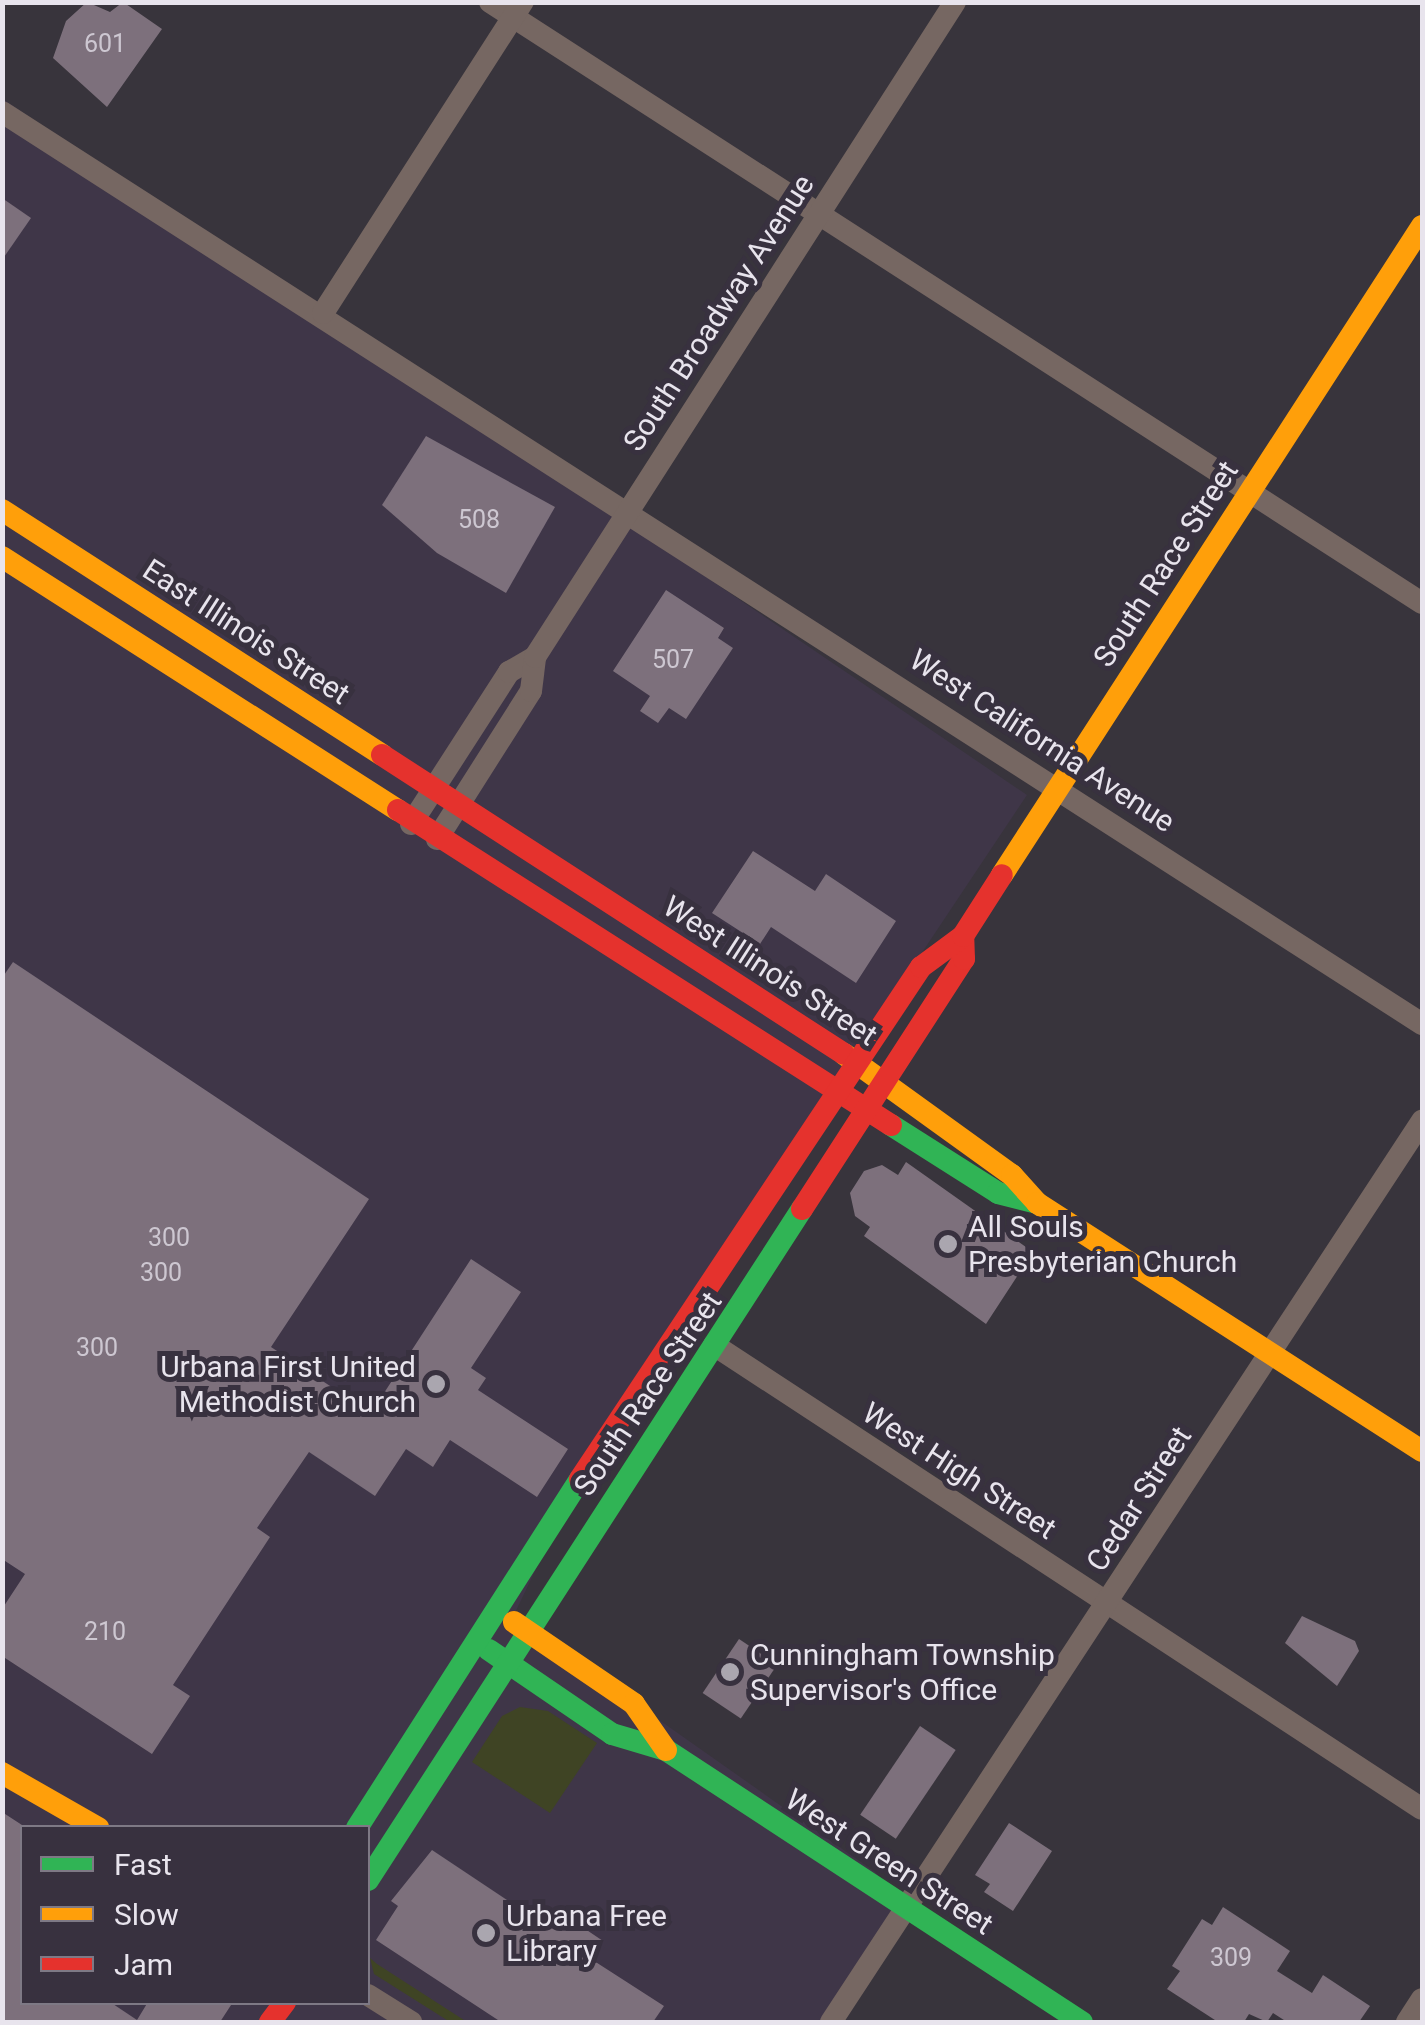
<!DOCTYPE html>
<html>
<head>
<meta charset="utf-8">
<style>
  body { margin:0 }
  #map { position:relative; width:1425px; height:2025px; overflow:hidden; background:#38343c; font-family:Roboto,sans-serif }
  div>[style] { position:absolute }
  .built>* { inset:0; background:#3f3648 }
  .green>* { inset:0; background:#3f4424 }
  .building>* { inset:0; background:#7d707c; transform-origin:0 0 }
  .street>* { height:22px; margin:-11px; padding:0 11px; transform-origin:11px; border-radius:11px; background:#766762 }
  .fast>* { height:22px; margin:-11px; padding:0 11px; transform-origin:11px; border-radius:11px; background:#30b455 }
  .slow>* { height:22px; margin:-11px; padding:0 11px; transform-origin:11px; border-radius:11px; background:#ff9f0a }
  .jam>* { height:22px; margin:-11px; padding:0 11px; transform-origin:11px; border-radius:11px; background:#e5322d }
  .dots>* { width:28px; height:28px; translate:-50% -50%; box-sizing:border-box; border:5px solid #38313f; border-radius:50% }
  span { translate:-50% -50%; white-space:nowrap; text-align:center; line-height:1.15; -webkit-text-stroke:10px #38313f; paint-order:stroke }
  .number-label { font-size:25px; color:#cdc7d1 }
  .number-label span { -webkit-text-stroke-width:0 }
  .street-label { font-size:30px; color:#e8e4ed }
  .poi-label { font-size:30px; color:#e8e4ed }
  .left { translate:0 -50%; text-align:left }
  .right { translate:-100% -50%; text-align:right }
  .frame { position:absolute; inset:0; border:5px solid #e8e4ed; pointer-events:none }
  .legend { position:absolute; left:20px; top:1825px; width:350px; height:180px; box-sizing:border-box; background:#38313f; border:2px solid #7e7985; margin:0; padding:12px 18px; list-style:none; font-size:30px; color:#e8e4ed }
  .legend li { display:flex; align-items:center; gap:20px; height:50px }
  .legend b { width:50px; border:2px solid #7e7985 }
</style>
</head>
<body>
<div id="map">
  <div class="built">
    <div style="clip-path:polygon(evenodd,3px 99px,1027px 795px,598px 1439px,513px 1617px,875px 1872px,906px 1909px,830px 2022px,3px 2022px,3px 99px,22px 1828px,368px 1828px,368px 2002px,22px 2002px,22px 1828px)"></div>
  </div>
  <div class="green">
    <div style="clip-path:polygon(520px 1707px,548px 1711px,597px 1743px,550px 1813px,472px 1762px,502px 1716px)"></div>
    <div style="clip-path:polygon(370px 1958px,377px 1964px,467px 2022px,450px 2022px,374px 1974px)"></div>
  </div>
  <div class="building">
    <div style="clip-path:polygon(87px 2px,110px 12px,123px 2px,162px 29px,107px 107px,53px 58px,66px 21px)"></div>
    <div style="clip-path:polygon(2px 198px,31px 218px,2px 260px)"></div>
    <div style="clip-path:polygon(426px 436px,555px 507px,506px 593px,437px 553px,382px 505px)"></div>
    <div style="clip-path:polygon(666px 590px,724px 628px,718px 638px,733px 648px,686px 719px,669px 708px,658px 723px,640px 711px,650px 696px,613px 671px)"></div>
    <div style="clip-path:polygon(753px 851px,815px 891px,826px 874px,896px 921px,856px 983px,771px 927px,760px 944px,712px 913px)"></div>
    <div style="clip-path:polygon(13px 962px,369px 1199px,271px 1347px,371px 1413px,471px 1259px,521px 1292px,471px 1368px,486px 1378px,478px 1390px,568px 1449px,537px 1497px,450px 1440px,433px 1467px,406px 1449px,375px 1496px,309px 1452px,257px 1528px,270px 1537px,173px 1685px,190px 1696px,152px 1754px,2px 1656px,2px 1609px,25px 1574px,2px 1559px,2px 978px)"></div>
    <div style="clip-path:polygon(906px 1162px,1033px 1252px,986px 1324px,864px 1236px,870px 1227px,855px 1216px,850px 1193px,864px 1171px,882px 1165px,898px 1175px)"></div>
    <div style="clip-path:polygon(1302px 1616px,1355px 1641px,1359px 1651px,1337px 1686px,1285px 1643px)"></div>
    <div style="left:739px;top:1639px;width:46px;height:65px;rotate:34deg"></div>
    <div style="left:920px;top:1726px;width:43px;height:107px;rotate:34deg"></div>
    <div style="clip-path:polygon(2px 1812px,22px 1825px,22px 2002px,110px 2002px,137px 2020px,148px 2002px,233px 2002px,220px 2022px,2px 2022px)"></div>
    <div style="clip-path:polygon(1009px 1823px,1052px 1851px,1013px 1911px,984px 1892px,990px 1884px,975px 1875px)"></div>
    <div style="clip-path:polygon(432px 1850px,546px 1926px,557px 1910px,603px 1941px,591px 1959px,664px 2006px,653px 2022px,501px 2022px,376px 1940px,398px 1906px,391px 1901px)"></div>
    <div style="clip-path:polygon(1223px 1907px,1290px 1951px,1277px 1971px,1312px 1993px,1323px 1975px,1370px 2006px,1359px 2022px,1287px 2022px,1273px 2013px,1267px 2022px,1249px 2014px,1244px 2022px,1218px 2022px,1167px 1989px,1180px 1971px,1172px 1966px,1202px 1919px,1212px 1925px)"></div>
  </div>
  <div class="street">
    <div style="left:490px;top:2px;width:1109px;rotate:32.82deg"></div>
    <div style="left:2px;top:112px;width:1688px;rotate:32.71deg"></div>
    <div style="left:323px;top:313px;width:370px;rotate:-57.3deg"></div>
    <div style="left:411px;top:824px;width:181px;rotate:-57.2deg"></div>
    <div style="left:509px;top:672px;width:30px;rotate:-30deg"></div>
    <div style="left:437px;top:839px;width:175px;rotate:-57.6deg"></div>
    <div style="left:531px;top:691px;width:34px;rotate:-83deg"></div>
    <div style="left:535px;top:657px;width:778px;rotate:-57.33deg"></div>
    <div style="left:714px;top:1345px;width:846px;rotate:33.24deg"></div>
    <div style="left:368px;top:1995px;width:51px;rotate:32.1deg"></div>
    <div style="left:831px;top:2022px;width:1078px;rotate:-56.74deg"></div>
    <div style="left:1407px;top:2022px;width:27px;rotate:-57deg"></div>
  </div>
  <div class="fast">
    <div style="left:891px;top:1125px;width:127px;rotate:32.4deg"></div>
    <div style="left:998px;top:1193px;width:40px;rotate:14.4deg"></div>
    <div style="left:489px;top:1650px;width:149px;rotate:34.3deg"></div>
    <div style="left:612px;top:1734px;width:56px;rotate:16.5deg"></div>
    <div style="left:666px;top:1750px;width:497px;rotate:33.2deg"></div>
    <div style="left:357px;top:1828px;width:414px;rotate:-57.4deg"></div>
    <div style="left:368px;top:1880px;width:799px;rotate:-57.11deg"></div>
  </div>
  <div class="slow">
    <div style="left:2px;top:510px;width:452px;rotate:32.8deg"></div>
    <div style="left:2px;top:557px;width:470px;rotate:32.6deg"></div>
    <div style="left:1002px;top:875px;width:773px;rotate:-57.09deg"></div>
    <div style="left:844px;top:1054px;width:207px;rotate:35.8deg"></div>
    <div style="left:1012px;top:1175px;width:38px;rotate:48deg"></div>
    <div style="left:1037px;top:1203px;width:458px;rotate:32.8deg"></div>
    <div style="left:514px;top:1622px;width:145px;rotate:34.3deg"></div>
    <div style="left:634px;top:1704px;width:56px;rotate:55.2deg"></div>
    <div style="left:2px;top:1773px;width:111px;rotate:29.8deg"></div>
  </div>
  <div class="jam">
    <div style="left:382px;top:755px;width:550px;rotate:32.91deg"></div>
    <div style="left:398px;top:810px;width:585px;rotate:32.58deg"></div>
    <div style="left:802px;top:1209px;width:298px;rotate:-57.1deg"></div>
    <div style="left:964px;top:959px;width:23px;rotate:-92deg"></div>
    <div style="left:580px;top:1479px;width:615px;rotate:-56.34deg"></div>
    <div style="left:921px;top:967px;width:52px;rotate:-36.4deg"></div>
    <div style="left:963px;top:936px;width:72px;rotate:-57.4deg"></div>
    <div style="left:270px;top:2022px;width:25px;rotate:-53deg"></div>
  </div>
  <div class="dots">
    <div style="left:948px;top:1244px;background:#aaa6af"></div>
    <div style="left:436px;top:1384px;background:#aaa6af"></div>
    <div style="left:730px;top:1672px;background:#aaa6af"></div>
    <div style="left:486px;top:1933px;background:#aaa6af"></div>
  </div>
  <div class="number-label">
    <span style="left:105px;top:44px">601</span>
    <span style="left:479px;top:520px">508</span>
    <span style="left:673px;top:660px">507</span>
    <span style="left:169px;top:1238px">300</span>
    <span style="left:161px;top:1273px">300</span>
    <span style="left:97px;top:1348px">300</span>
    <span style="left:105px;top:1632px">210</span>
    <span style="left:1231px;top:1958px">309</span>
  </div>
  <div class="street-label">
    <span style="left:719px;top:313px;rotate:-57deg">South Broadway Avenue</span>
    <span style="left:1166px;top:564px;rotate:-57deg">South Race Street</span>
    <span style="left:246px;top:632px;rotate:33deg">East Illinois Street</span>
    <span style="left:1042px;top:741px;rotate:33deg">West California Avenue</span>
    <span style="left:770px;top:971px;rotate:33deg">West Illinois Street</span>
    <span style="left:648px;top:1394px;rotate:-56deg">South Race Street</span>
    <span style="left:959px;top:1471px;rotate:33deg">West High Street</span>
    <span style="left:1139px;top:1499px;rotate:-57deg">Cedar Street</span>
    <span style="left:889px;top:1862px;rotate:33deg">West Green Street</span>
  </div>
  <div class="poi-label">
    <span class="left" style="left:968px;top:1244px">All Souls<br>Presbyterian Church</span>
    <span class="right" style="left:416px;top:1384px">Urbana First United<br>Methodist Church</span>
    <span class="left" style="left:750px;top:1672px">Cunningham Township<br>Supervisor's Office</span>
    <span class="left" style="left:506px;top:1933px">Urbana Free<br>Library</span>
  </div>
  <div class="frame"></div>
  <ul class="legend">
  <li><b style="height:12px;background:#30b455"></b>Fast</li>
  <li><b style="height:12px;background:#ff9f0a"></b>Slow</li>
  <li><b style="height:12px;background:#e5322d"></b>Jam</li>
  </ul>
</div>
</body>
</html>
